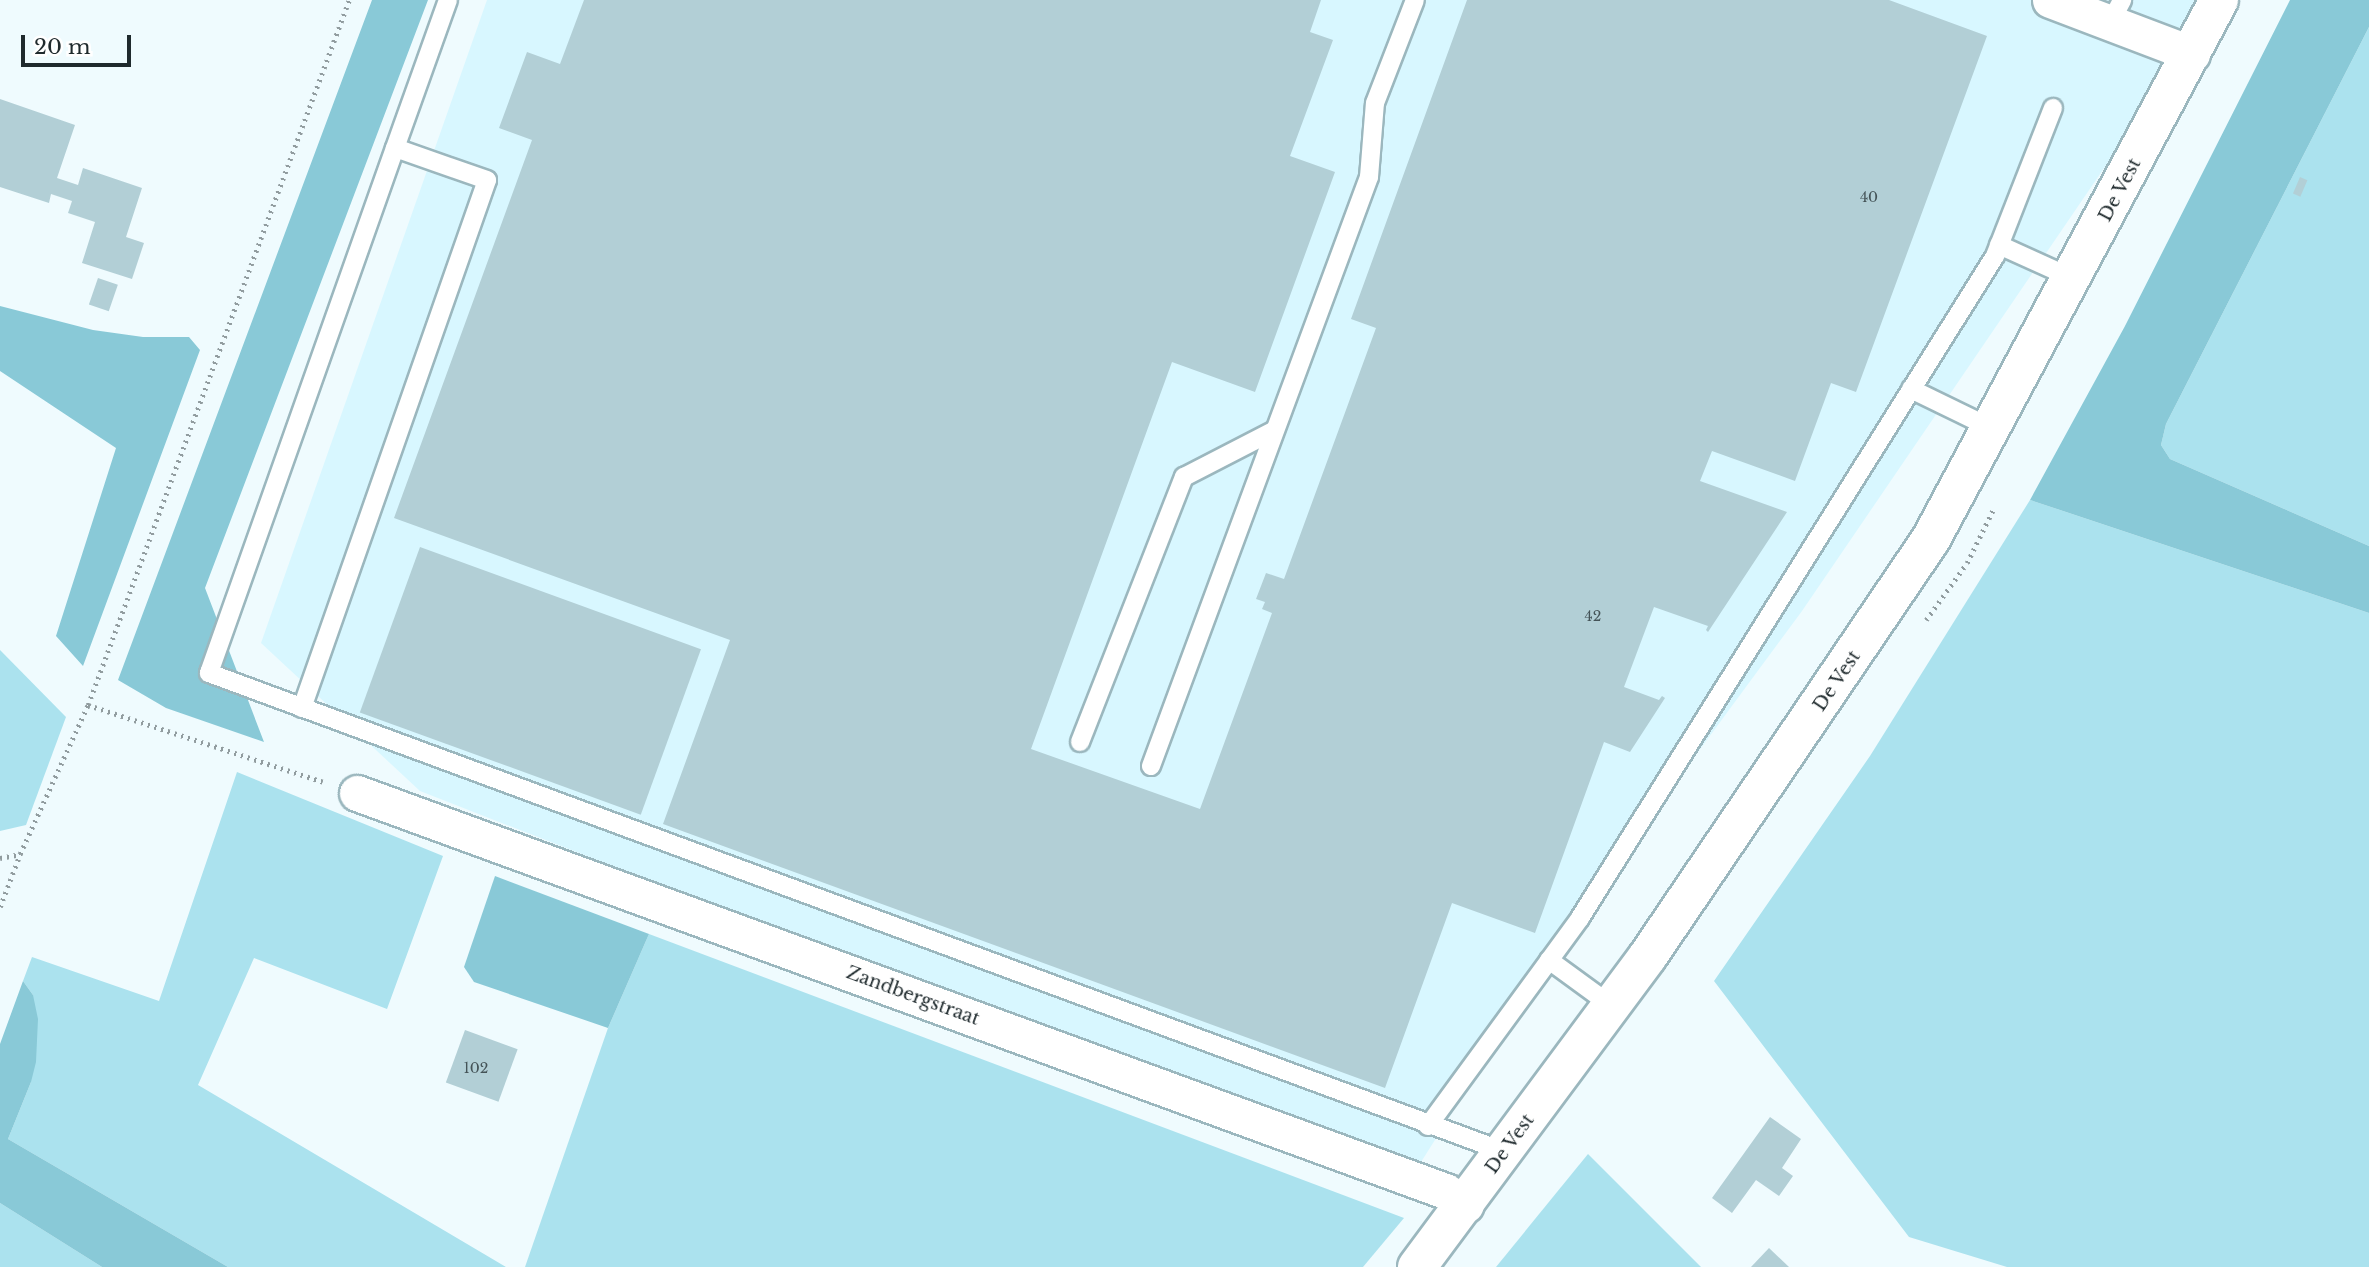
<!DOCTYPE html>
<html>
<head>
<meta charset="utf-8">
<style>
  body { margin:0 }
  #map { position:relative; width:2369px; height:1267px; overflow:hidden; background:#effbfe; font-family:"Libre Baskerville",serif }
  div>[style] { position:absolute }
  .built>* { inset:0; background:#d8f7ff }
  .green>* { inset:0; background:#abe2ee }
  .forest>* { inset:0; background:#89c9d7 }
  .building>* { inset:0; background:#b2cfd6; transform-origin:0 0 }
  .path>* { height:4.5px; margin-top:-2.25px; transform-origin:0; background:repeating-linear-gradient(90deg,#919c9f 0 2px,transparent 0 7px) }
  .roads { filter:drop-shadow(2px 0 #9bb7be) drop-shadow(-2px 0 #9bb7be) drop-shadow(0 2px #9bb7be) drop-shadow(0 -2px #9bb7be) }
  .lane>* { height:18px; margin:-9px; padding:0 9px; transform-origin:9px; border-radius:9px; background:#fff }
  .street>* { height:35px; margin:-17.5px; padding:0 17.5px; transform-origin:17.5px; border-radius:17.5px; background:#fff }
  .primary>* { height:38px; margin:-19px; padding:0 19px; transform-origin:19px; border-radius:19px; background:#fff }
  span { translate:-50% -50%; white-space:nowrap; text-align:center; line-height:1.15; -webkit-text-stroke:7px #fff; paint-order:stroke }
  .number-label { font-size:14px; color:#445357 }
  .number-label span { -webkit-text-stroke-width:0 }
  .street-label { font-size:18px; color:#1f2a2d }
  .scale { position:absolute; left:21px; top:35px; width:110px; height:32px; box-sizing:border-box; border:4px solid #1f2a2d; border-top:0; padding-left:9px; font-size:21px; line-height:24px; white-space:nowrap; color:#1f2a2d; -webkit-text-stroke:5px #fff; paint-order:stroke }
</style>
</head>
<body>
<div id="map">
  <div class="built">
    <div style="clip-path:polygon(487px 0,2206px 0,2173px 67px,1802px 611px,1569px 927px,1411px 1178px,420px 791px,261px 643px)"></div>
  </div>
  <div class="green">
    <div style="clip-path:polygon(2369px 27px,2369px 546px,2170px 459px,2161px 445px,2166px 424px)"></div>
    <div style="clip-path:polygon(2030px 500px,2369px 613px,2369px 1267px,2007px 1267px,1909px 1237px,1714px 981px,1870px 756px)"></div>
    <div style="clip-path:polygon(0 650px,66px 717px,26px 825px,0 831px)"></div>
    <div style="clip-path:polygon(237px 772px,443px 856px,387px 1009px,254px 958px,198px 1085px,506px 1267px,228px 1267px,8px 1139px,31px 1082px,33px 995px,23px 981px,32px 957px,159px 1001px)"></div>
    <div style="clip-path:polygon(649px 934px,1404px 1218px,1363px 1267px,525px 1267px,608px 1028px)"></div>
    <div style="clip-path:polygon(1588px 1154px,1701px 1267px,1496px 1267px)"></div>
    <div style="clip-path:polygon(0 1203px,102px 1267px,0 1267px)"></div>
  </div>
  <div class="forest">
    <div style="clip-path:polygon(372px 0,428px 0,205px 588px,264px 742px,166px 708px,118px 680px)"></div>
    <div style="clip-path:polygon(2290px 0,2369px 0,2369px 27px,2166px 424px,2161px 445px,2170px 459px,2369px 546px,2369px 613px,2030px 500px,2125px 326px)"></div>
    <div style="clip-path:polygon(0 306px,93px 330px,143px 337px,189px 337px,200px 350px,83px 666px,56px 636px,116px 448px,0 371px)"></div>
    <div style="clip-path:polygon(495px 876px,649px 934px,608px 1028px,474px 982px,464px 967px)"></div>
    <div style="clip-path:polygon(23px 981px,33px 995px,38px 1019px,36px 1062px,31px 1082px,8px 1139px,228px 1267px,102px 1267px,0 1203px,0 1044px)"></div>
  </div>
  <div class="building">
    <div style="clip-path:polygon(584px 0,1321px 0,1310px 32px,1333px 40px,1290px 156px,1335px 172px,1255px 392px,1172px 362px,1031px 749px,1200px 809px,1272px 613px,1262px 609px,1265px 602px,1256px 599px,1266px 573px,1284px 579px,1376px 328px,1351px 319px,1467px 0,1889px 0,1987px 36px,1856px 392px,1831px 383px,1795px 481px,1712px 451px,1700px 481px,1787px 512px,1708px 632px,1706px 630px,1708px 626px,1654px 607px,1624px 687px,1659px 700px,1662px 696px,1665px 698px,1630px 752px,1604px 742px,1535px 933px,1452px 903px,1385px 1088px,663px 824px,730px 640px,394px 518px,532px 140px,499px 128px,527px 52px,560px 64px)"></div>
    <div style="clip-path:polygon(0 99px,75px 125px,57px 178px,78px 185px,83px 168px,142px 188px,126px 237px,144px 243px,132px 279px,82px 263px,95px 222px,68px 213px,72px 201px,51px 194px,49px 203px,0 187px)"></div>
    <div style="left:2300px;top:177px;width:8px;height:18px;rotate:23deg"></div>
    <div style="left:98px;top:278px;width:21px;height:28px;rotate:19deg"></div>
    <div style="left:420px;top:547px;width:299px;height:176px;rotate:20deg"></div>
    <div style="left:465px;top:1030px;width:56px;height:56px;rotate:20deg"></div>
    <div style="clip-path:polygon(1770px 1117px,1801px 1139px,1782px 1168px,1793px 1176px,1779px 1196px,1756px 1180px,1732px 1213px,1712px 1198px)"></div>
    <div style="clip-path:polygon(1769px 1248px,1789px 1267px,1751px 1267px)"></div>
  </div>
  <div class="path">
    <div style="left:1926px;top:620px;width:70px;rotate:-54.3deg"></div>
    <div style="left:1967px;top:563px;width:61px;rotate:-63.9deg"></div>
    <div style="left:88px;top:705px;width:247px;rotate:18.1deg"></div>
    <div style="left:0;top:858px;width:20px;rotate:-11deg"></div>
    <div style="left:0;top:907px;width:57px;rotate:-69.3deg"></div>
    <div style="left:20px;top:854px;width:164px;rotate:-65.5deg"></div>
    <div style="left:88px;top:705px;width:752px;rotate:-69.68deg"></div>
  </div>
  <div class="roads">
    <div class="lane">
      <div style="left:2110px;top:23px;width:26px;rotate:-62deg"></div>
      <div style="left:395px;top:148px;width:157px;rotate:-70.3deg"></div>
      <div style="left:1999px;top:245px;width:80px;rotate:24.3deg"></div>
      <div style="left:1911px;top:389px;width:89px;rotate:26deg"></div>
      <div style="left:302px;top:708px;width:559px;rotate:-70.69deg"></div>
      <div style="left:487px;top:180px;width:97px;rotate:-160.8deg"></div>
      <div style="left:395px;top:148px;width:557px;rotate:109.51deg"></div>
      <div style="left:209px;top:673px;width:1382px;rotate:20.28deg"></div>
      <div style="left:1080px;top:742px;width:285px;rotate:-68.6deg"></div>
      <div style="left:1184px;top:477px;width:102px;rotate:-27.3deg"></div>
      <div style="left:1151px;top:766px;width:628px;rotate:-69.69deg"></div>
      <div style="left:1369px;top:177px;width:74px;rotate:-85.4deg"></div>
      <div style="left:1375px;top:103px;width:110px;rotate:-68.8deg"></div>
      <div style="left:1549px;top:960px;width:78px;rotate:36.1deg"></div>
      <div style="left:1428px;top:1126px;width:258px;rotate:-53.8deg"></div>
      <div style="left:1580px;top:918px;width:781px;rotate:-57.92deg"></div>
      <div style="left:1995px;top:256px;width:159px;rotate:-68.6deg"></div>
    </div>
    <div class="street">
      <div style="left:2050px;top:0;width:152px;rotate:20.8deg"></div>
      <div style="left:357px;top:793px;width:1159px;rotate:20.09deg"></div>
      <div style="left:1445px;top:1191px;width:25px;rotate:34deg"></div>
    </div>
    <div class="primary">
      <div style="left:1417px;top:1267px;width:387px;rotate:-53.4deg"></div>
      <div style="left:1648px;top:956px;width:504px;rotate:-55.84deg"></div>
      <div style="left:1931px;top:539px;width:611px;rotate:-61.88deg"></div>
    </div>
  </div>
  <div class="number-label">
    <span style="left:1869px;top:197px">40</span>
    <span style="left:1593px;top:616px">42</span>
    <span style="left:476px;top:1068px">102</span>
  </div>
  <div class="street-label">
    <span style="left:2120px;top:190px;rotate:-62deg">De Vest</span>
    <span style="left:1837px;top:681px;rotate:-56deg">De Vest</span>
    <span style="left:913px;top:996px;rotate:20deg">Zandbergstraat</span>
    <span style="left:1510px;top:1144px;rotate:-54deg">De Vest</span>
  </div>
  <div class="scale">20 m</div>
</div>
</body>
</html>
